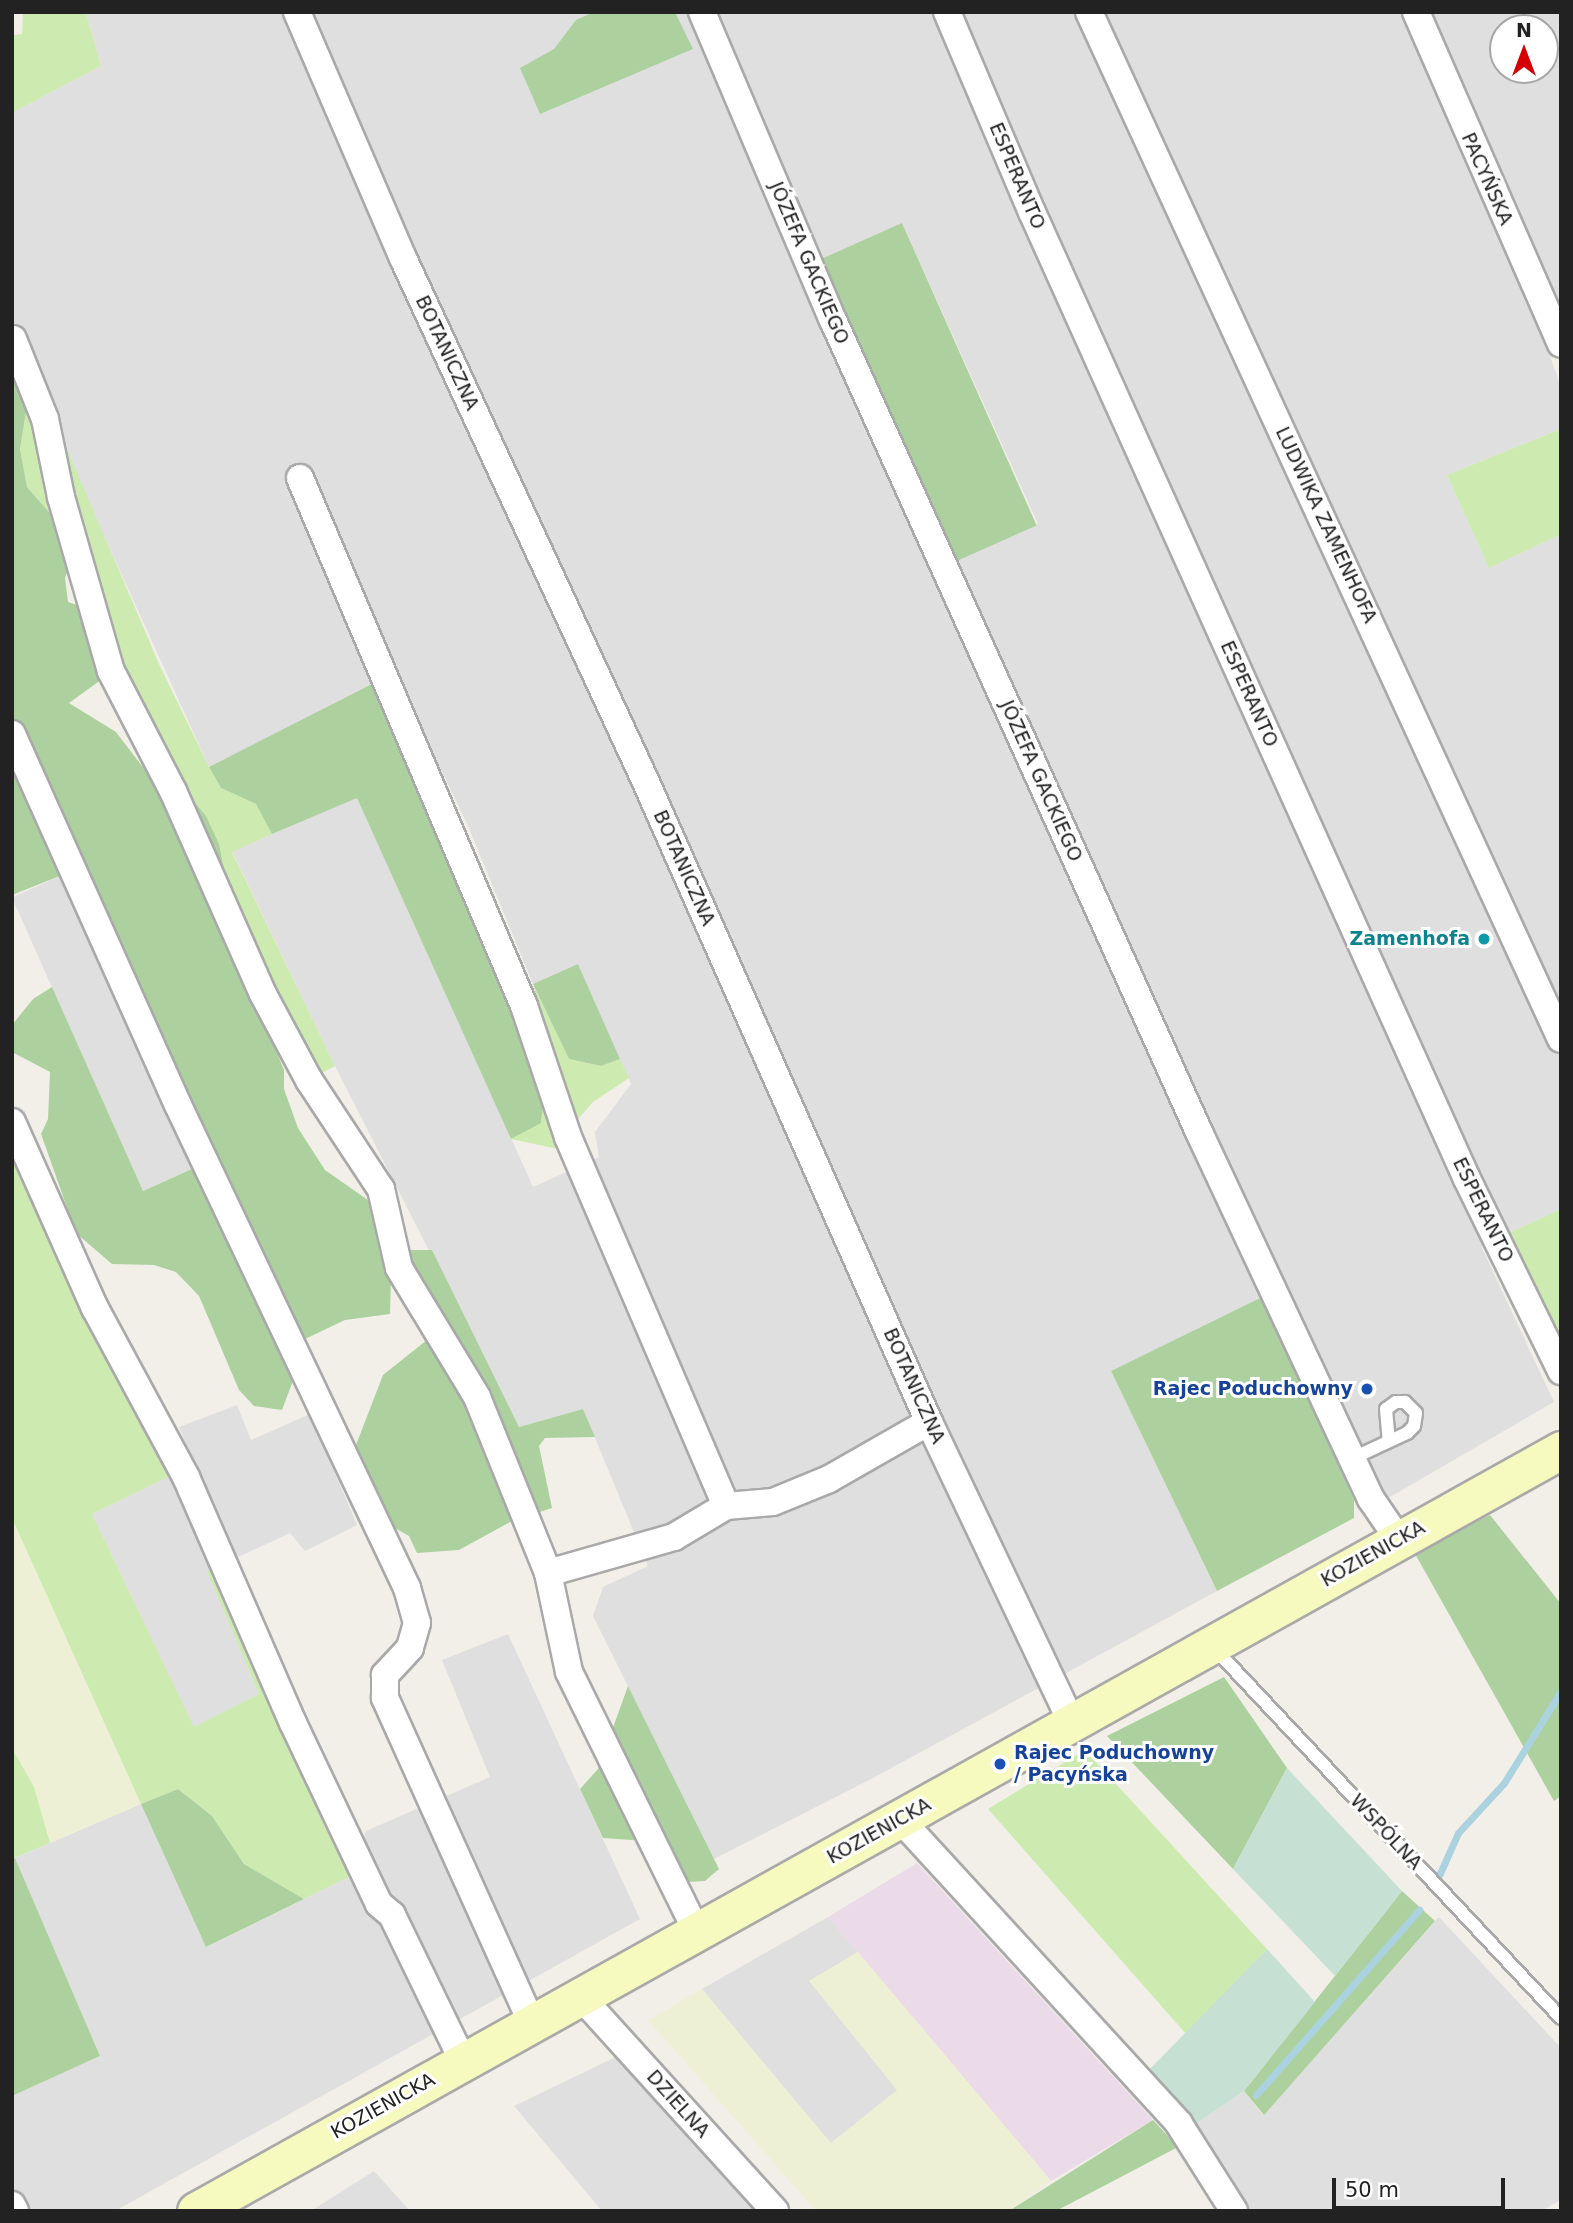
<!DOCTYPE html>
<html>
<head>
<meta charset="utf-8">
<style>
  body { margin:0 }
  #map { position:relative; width:1573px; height:2223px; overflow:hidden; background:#f2efe9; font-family:"DejaVu Sans",sans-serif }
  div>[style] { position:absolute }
  .residential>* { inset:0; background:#e0dfdf; transform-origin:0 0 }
  .industrial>* { inset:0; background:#ebdbe8 }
  .farmland>* { inset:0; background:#eef0d5 }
  .grass>* { inset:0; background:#cdebb0 }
  .forest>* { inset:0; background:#add19e; transform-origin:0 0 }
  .wetland>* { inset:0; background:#c6e0d4 }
  .stream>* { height:7px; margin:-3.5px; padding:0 3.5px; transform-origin:3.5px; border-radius:3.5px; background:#aad3df }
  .roads { filter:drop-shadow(2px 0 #a9a9a9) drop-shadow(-2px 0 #a9a9a9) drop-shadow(0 2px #a9a9a9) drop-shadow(0 -2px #a9a9a9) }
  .lane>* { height:12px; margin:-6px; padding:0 6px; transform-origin:6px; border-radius:6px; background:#fff }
  .street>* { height:26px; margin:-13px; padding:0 13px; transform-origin:13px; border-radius:13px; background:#fff }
  .secondary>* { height:37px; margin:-18.5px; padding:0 18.5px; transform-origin:18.5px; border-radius:18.5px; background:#f7fabf }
  .dots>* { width:19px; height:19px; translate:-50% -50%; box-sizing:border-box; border:4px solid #fff; border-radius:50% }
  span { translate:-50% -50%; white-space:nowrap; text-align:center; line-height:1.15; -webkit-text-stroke:6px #fff; paint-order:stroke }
  .street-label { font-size:19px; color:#222 }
  .culture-label { font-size:19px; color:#0d838f; font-weight:700 }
  .right { translate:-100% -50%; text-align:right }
  .transit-label { font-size:19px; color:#164399; font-weight:700 }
  .left { translate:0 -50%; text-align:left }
  .frame { position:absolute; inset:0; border:14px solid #222; pointer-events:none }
  .north { position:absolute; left:1489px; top:14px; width:70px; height:70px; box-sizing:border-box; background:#fff; border:2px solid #a7a7a7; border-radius:50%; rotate:0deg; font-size:19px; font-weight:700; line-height:28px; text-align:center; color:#222 }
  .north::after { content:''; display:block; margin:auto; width:24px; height:32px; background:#d40000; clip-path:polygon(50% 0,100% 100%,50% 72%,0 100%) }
  .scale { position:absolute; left:1332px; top:2178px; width:173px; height:32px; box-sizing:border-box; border:4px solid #222; border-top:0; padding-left:9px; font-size:21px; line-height:24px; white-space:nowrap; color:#222; -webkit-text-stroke:5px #fff; paint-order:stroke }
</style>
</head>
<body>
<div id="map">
  <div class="residential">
    <div style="clip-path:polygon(evenodd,86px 12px,1561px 12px,1561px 306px,1536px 317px,1561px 387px,1561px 429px,1447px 475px,1489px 567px,1561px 534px,1561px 1209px,1481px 1246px,1554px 1402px,1383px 1501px,1284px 1286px,1111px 1371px,1217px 1591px,873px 1778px,714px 1859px,593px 1616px,603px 1587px,648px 1566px,583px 1409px,519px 1427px,335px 1066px,232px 851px,357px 797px,533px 1187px,599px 1157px,595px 1132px,631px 1084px,578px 965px,533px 984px,468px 826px,395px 673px,209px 767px,12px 333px,12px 113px,101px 66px,86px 12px,1503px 28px,1545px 28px,1545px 70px,1503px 70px,1503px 28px,86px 12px,902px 223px,1038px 524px,951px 560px,902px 223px)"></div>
    <div style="left:65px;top:874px;width:321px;height:58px;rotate:66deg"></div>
    <div style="clip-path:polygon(237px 1405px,251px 1440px,310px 1414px,357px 1525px,305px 1551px,290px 1533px,208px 1571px,259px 1694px,194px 1728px,92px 1514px,194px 1464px,179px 1427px)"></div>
    <div style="clip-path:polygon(508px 1634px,640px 1919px,115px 2211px,12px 2211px,12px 2096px,100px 2056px,15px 1858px,141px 1804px,207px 1947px,349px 1877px,366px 1831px,490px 1777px,442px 1660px)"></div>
    <div style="clip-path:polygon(828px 1917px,858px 1952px,810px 1981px,898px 2090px,830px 2144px,702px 1989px)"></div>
    <div style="clip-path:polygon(1439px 1917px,1561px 2048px,1561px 2200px,1541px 2211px,1248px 2211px,1194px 2125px,1244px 2091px,1263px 2115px)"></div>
    <div style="clip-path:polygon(626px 2052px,761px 2211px,602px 2211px,514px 2106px)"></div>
    <div style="clip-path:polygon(374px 2171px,410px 2211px,311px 2211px)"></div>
  </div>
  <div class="industrial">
    <div style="clip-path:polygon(917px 1863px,1153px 2120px,1051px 2181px,828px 1917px)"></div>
  </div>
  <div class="farmland">
    <div style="clip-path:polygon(12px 1518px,141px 1804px,50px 1843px,34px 1787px,12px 1747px)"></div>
    <div style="clip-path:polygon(858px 1952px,1051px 2181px,1009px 2211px,816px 2211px,648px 2020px,702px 1989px,831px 2143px,897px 2090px,809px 1981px)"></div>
  </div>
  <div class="grass">
    <div style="clip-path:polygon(23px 12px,86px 12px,101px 66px,12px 113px,12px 35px,22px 34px)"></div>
    <div style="clip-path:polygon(27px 406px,37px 422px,62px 527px,27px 487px,20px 449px)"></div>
    <div style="clip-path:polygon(1561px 429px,1561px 534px,1489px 568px,1447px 475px)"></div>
    <div style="clip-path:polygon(59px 430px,160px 666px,209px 767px,221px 788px,256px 804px,267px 821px,272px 834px,232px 852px,335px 1066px,322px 1073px,315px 1072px,300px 1048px,186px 792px,133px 695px,88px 562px)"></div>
    <div style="clip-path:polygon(533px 984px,569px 1059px,601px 1066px,620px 1059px,629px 1078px,593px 1102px,578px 1119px,570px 1120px)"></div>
    <div style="clip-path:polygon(544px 1094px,563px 1150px,511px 1139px,541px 1122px)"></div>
    <div style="clip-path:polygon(12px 1143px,176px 1473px,92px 1514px,194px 1727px,259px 1694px,207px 1571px,217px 1567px,354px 1864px,349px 1877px,304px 1899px,244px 1864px,212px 1816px,178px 1789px,141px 1804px,12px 1518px)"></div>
    <div style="clip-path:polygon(1561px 1209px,1561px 1348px,1509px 1233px)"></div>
    <div style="clip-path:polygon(12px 1748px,34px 1787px,50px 1843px,12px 1859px)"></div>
    <div style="clip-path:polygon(1085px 1750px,1267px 1949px,1186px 2034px,988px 1809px)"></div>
  </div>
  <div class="forest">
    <div style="clip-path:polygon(594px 12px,675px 12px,693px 49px,540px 114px,520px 68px,554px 49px,576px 20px)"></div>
    <div style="left:902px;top:223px;width:331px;height:93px;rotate:66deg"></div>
    <div style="clip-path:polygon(12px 372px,27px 406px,20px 449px,27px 487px,62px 527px,73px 556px,65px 578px,68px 602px,77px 605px,93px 626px,102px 674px,98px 682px,69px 703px,116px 732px,158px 787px,186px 792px,206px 816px,219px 844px,243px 970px,284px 1070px,284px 1089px,298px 1128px,325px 1170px,372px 1203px,391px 1277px,390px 1314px,345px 1320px,305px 1339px,290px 1361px,294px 1378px,282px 1410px,254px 1406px,239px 1390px,199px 1296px,176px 1272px,154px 1265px,112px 1264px,76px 1233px,41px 1134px,48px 1119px,50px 1072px,12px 1052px,12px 1025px,33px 999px,52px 987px,143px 1191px,194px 1168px,65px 874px,12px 895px)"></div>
    <div style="clip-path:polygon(372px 684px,500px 968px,544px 1094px,541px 1123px,511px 1139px,357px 798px,272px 834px,256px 804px,221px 788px,209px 767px)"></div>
    <div style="clip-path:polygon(578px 964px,620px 1059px,601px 1066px,569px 1059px,533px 984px)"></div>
    <div style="clip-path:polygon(407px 1250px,432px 1250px,519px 1427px,583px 1409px,595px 1437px,545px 1438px,539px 1446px,552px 1508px,512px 1521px,459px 1550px,417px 1553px,409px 1536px,386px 1523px,356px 1445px,383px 1375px,442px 1328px,414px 1279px)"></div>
    <div style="clip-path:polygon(1264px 1296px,1354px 1500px,1354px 1518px,1217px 1591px,1111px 1371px)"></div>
    <div style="clip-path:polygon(1490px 1515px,1561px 1604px,1561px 1796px,1554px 1801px,1414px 1552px)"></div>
    <div style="clip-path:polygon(1224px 1677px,1287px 1768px,1233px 1869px,1107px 1736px)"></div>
    <div style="clip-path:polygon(628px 1686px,719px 1869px,705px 1881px,687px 1882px,659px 1842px,603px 1838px,580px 1789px,598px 1769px)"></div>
    <div style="clip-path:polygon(178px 1789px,212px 1816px,244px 1864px,304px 1899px,206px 1947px,141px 1804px)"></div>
    <div style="clip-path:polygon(15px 1858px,100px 2056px,12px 2096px,12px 1859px)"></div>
    <div style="clip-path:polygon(1402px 1891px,1435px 1921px,1264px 2115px,1244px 2091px)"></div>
    <div style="clip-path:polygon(1153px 2120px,1178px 2147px,1056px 2211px,1009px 2211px)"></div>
  </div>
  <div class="wetland">
    <div style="clip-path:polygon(1287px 1768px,1402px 1891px,1335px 1976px,1233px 1869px)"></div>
    <div style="clip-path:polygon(1267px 1949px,1315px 2002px,1244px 2091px,1194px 2125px,1150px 2069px)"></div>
  </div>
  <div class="stream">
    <div style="left:1437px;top:1880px;width:51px;rotate:-65.9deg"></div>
    <div style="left:1458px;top:1833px;width:68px;rotate:-47.4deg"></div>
    <div style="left:1504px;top:1783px;width:108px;rotate:-58.2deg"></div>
    <div style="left:1256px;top:2095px;width:247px;rotate:-48.6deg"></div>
  </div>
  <div class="roads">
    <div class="lane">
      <div style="left:1351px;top:1459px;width:62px;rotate:-24.9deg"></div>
      <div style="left:1407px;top:1433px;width:10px;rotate:-45deg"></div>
      <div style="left:1414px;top:1426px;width:13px;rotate:-81deg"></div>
      <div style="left:1416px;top:1413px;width:16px;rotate:-135deg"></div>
      <div style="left:1405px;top:1402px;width:9px;rotate:180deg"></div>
      <div style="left:1396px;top:1402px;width:12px;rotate:145deg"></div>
      <div style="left:1386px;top:1409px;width:32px;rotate:85deg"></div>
      <div style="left:1214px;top:1648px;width:507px;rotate:46.84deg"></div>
    </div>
    <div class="street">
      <div style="left:297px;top:12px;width:268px;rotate:66.7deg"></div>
      <div style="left:403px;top:258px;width:575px;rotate:65.13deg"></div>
      <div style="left:645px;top:780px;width:702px;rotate:66.14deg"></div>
      <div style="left:929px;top:1422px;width:333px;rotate:64.6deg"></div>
      <div style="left:702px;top:12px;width:335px;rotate:67deg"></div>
      <div style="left:833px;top:320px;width:891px;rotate:65.74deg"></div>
      <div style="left:1199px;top:1132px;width:405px;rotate:64.9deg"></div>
      <div style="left:1371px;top:1499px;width:50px;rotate:55.7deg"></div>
      <div style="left:947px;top:12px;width:217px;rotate:67deg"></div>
      <div style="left:1032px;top:212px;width:1060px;rotate:65.78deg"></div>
      <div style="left:1467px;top:1179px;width:214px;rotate:63.9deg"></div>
      <div style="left:1089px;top:12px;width:1130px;rotate:65.32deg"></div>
      <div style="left:1416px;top:12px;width:362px;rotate:66.4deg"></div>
      <div style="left:13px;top:339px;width:86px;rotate:68.2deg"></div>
      <div style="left:45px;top:419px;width:80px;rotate:78.4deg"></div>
      <div style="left:61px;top:497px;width:181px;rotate:74deg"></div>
      <div style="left:111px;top:671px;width:135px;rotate:62.7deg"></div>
      <div style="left:173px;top:791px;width:222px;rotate:66.1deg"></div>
      <div style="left:263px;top:994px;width:98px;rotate:61.9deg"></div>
      <div style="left:309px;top:1080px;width:131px;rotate:56.6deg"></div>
      <div style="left:381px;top:1189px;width:81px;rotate:77.2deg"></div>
      <div style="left:399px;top:1268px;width:151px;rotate:58.8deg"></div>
      <div style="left:477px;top:1397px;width:190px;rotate:68deg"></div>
      <div style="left:548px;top:1573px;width:101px;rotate:78deg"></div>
      <div style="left:569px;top:1672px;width:290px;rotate:63.8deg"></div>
      <div style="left:300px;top:478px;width:574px;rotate:67.01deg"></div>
      <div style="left:524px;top:1006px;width:138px;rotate:71.4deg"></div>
      <div style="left:568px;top:1137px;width:401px;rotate:66.8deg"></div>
      <div style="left:12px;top:734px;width:406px;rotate:65.9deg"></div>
      <div style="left:178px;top:1105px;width:535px;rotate:64.63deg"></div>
      <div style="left:407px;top:1588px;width:36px;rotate:74deg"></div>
      <div style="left:417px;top:1623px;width:26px;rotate:106deg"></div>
      <div style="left:410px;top:1648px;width:37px;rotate:133deg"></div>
      <div style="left:385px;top:1675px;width:23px;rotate:90deg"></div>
      <div style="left:385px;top:1698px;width:358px;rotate:65.7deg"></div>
      <div style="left:12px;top:1122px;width:204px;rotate:66deg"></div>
      <div style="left:95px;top:1308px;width:192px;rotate:61.7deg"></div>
      <div style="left:186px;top:1477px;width:268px;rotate:66.5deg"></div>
      <div style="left:293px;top:1723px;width:200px;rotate:64.6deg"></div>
      <div style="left:379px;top:1904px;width:17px;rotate:40deg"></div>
      <div style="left:392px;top:1915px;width:162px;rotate:64.1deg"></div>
      <div style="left:548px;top:1573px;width:131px;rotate:-15.9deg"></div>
      <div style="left:674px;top:1537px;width:61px;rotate:-30.8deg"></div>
      <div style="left:726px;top:1506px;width:47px;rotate:-4.9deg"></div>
      <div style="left:773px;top:1502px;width:61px;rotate:-22.3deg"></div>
      <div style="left:829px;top:1479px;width:115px;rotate:-29.7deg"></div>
      <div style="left:900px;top:1819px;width:413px;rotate:47.5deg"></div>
      <div style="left:1179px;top:2124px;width:103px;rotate:57.7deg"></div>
      <div style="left:581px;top:1997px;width:289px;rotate:47.8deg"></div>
      <div style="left:12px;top:2205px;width:7px;rotate:63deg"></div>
    </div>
    <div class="secondary">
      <div style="left:196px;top:2211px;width:1563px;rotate:-29.14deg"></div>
    </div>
  </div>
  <div class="dots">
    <div style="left:1484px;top:939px;background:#0f9aa8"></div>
    <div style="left:1367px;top:1389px;background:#1a4fb4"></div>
    <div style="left:1000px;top:1764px;background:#1a4fb4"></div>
  </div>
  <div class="street-label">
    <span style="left:1017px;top:176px;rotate:67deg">ESPERANTO</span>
    <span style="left:1487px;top:179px;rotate:66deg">PACYŃSKA</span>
    <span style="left:809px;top:263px;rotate:67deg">JÓZEFA GACKIEGO</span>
    <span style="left:447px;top:353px;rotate:65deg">BOTANICZNA</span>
    <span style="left:1326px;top:525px;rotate:65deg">LUDWIKA ZAMENHOFA</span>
    <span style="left:1249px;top:694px;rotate:66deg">ESPERANTO</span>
    <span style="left:1041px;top:781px;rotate:66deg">JÓZEFA GACKIEGO</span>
    <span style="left:684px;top:868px;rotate:66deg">BOTANICZNA</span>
    <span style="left:1483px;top:1210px;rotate:64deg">ESPERANTO</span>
    <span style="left:914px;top:1386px;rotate:66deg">BOTANICZNA</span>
    <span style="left:1373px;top:1554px;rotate:-29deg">KOZIENICKA</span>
    <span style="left:879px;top:1831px;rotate:-29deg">KOZIENICKA</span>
    <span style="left:1386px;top:1832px;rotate:47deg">WSPÓLNA</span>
    <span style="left:678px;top:2104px;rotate:48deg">DZIELNA</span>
    <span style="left:383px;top:2106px;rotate:-29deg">KOZIENICKA</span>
  </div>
  <div class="culture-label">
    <span class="right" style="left:1470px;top:939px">Zamenhofa</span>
  </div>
  <div class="transit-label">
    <span class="right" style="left:1353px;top:1389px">Rajec Poduchowny</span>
    <span class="left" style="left:1014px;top:1764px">Rajec Poduchowny<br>/ Pacyńska</span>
  </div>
  <div class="frame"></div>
  <div class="north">N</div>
  <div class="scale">50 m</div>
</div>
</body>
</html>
